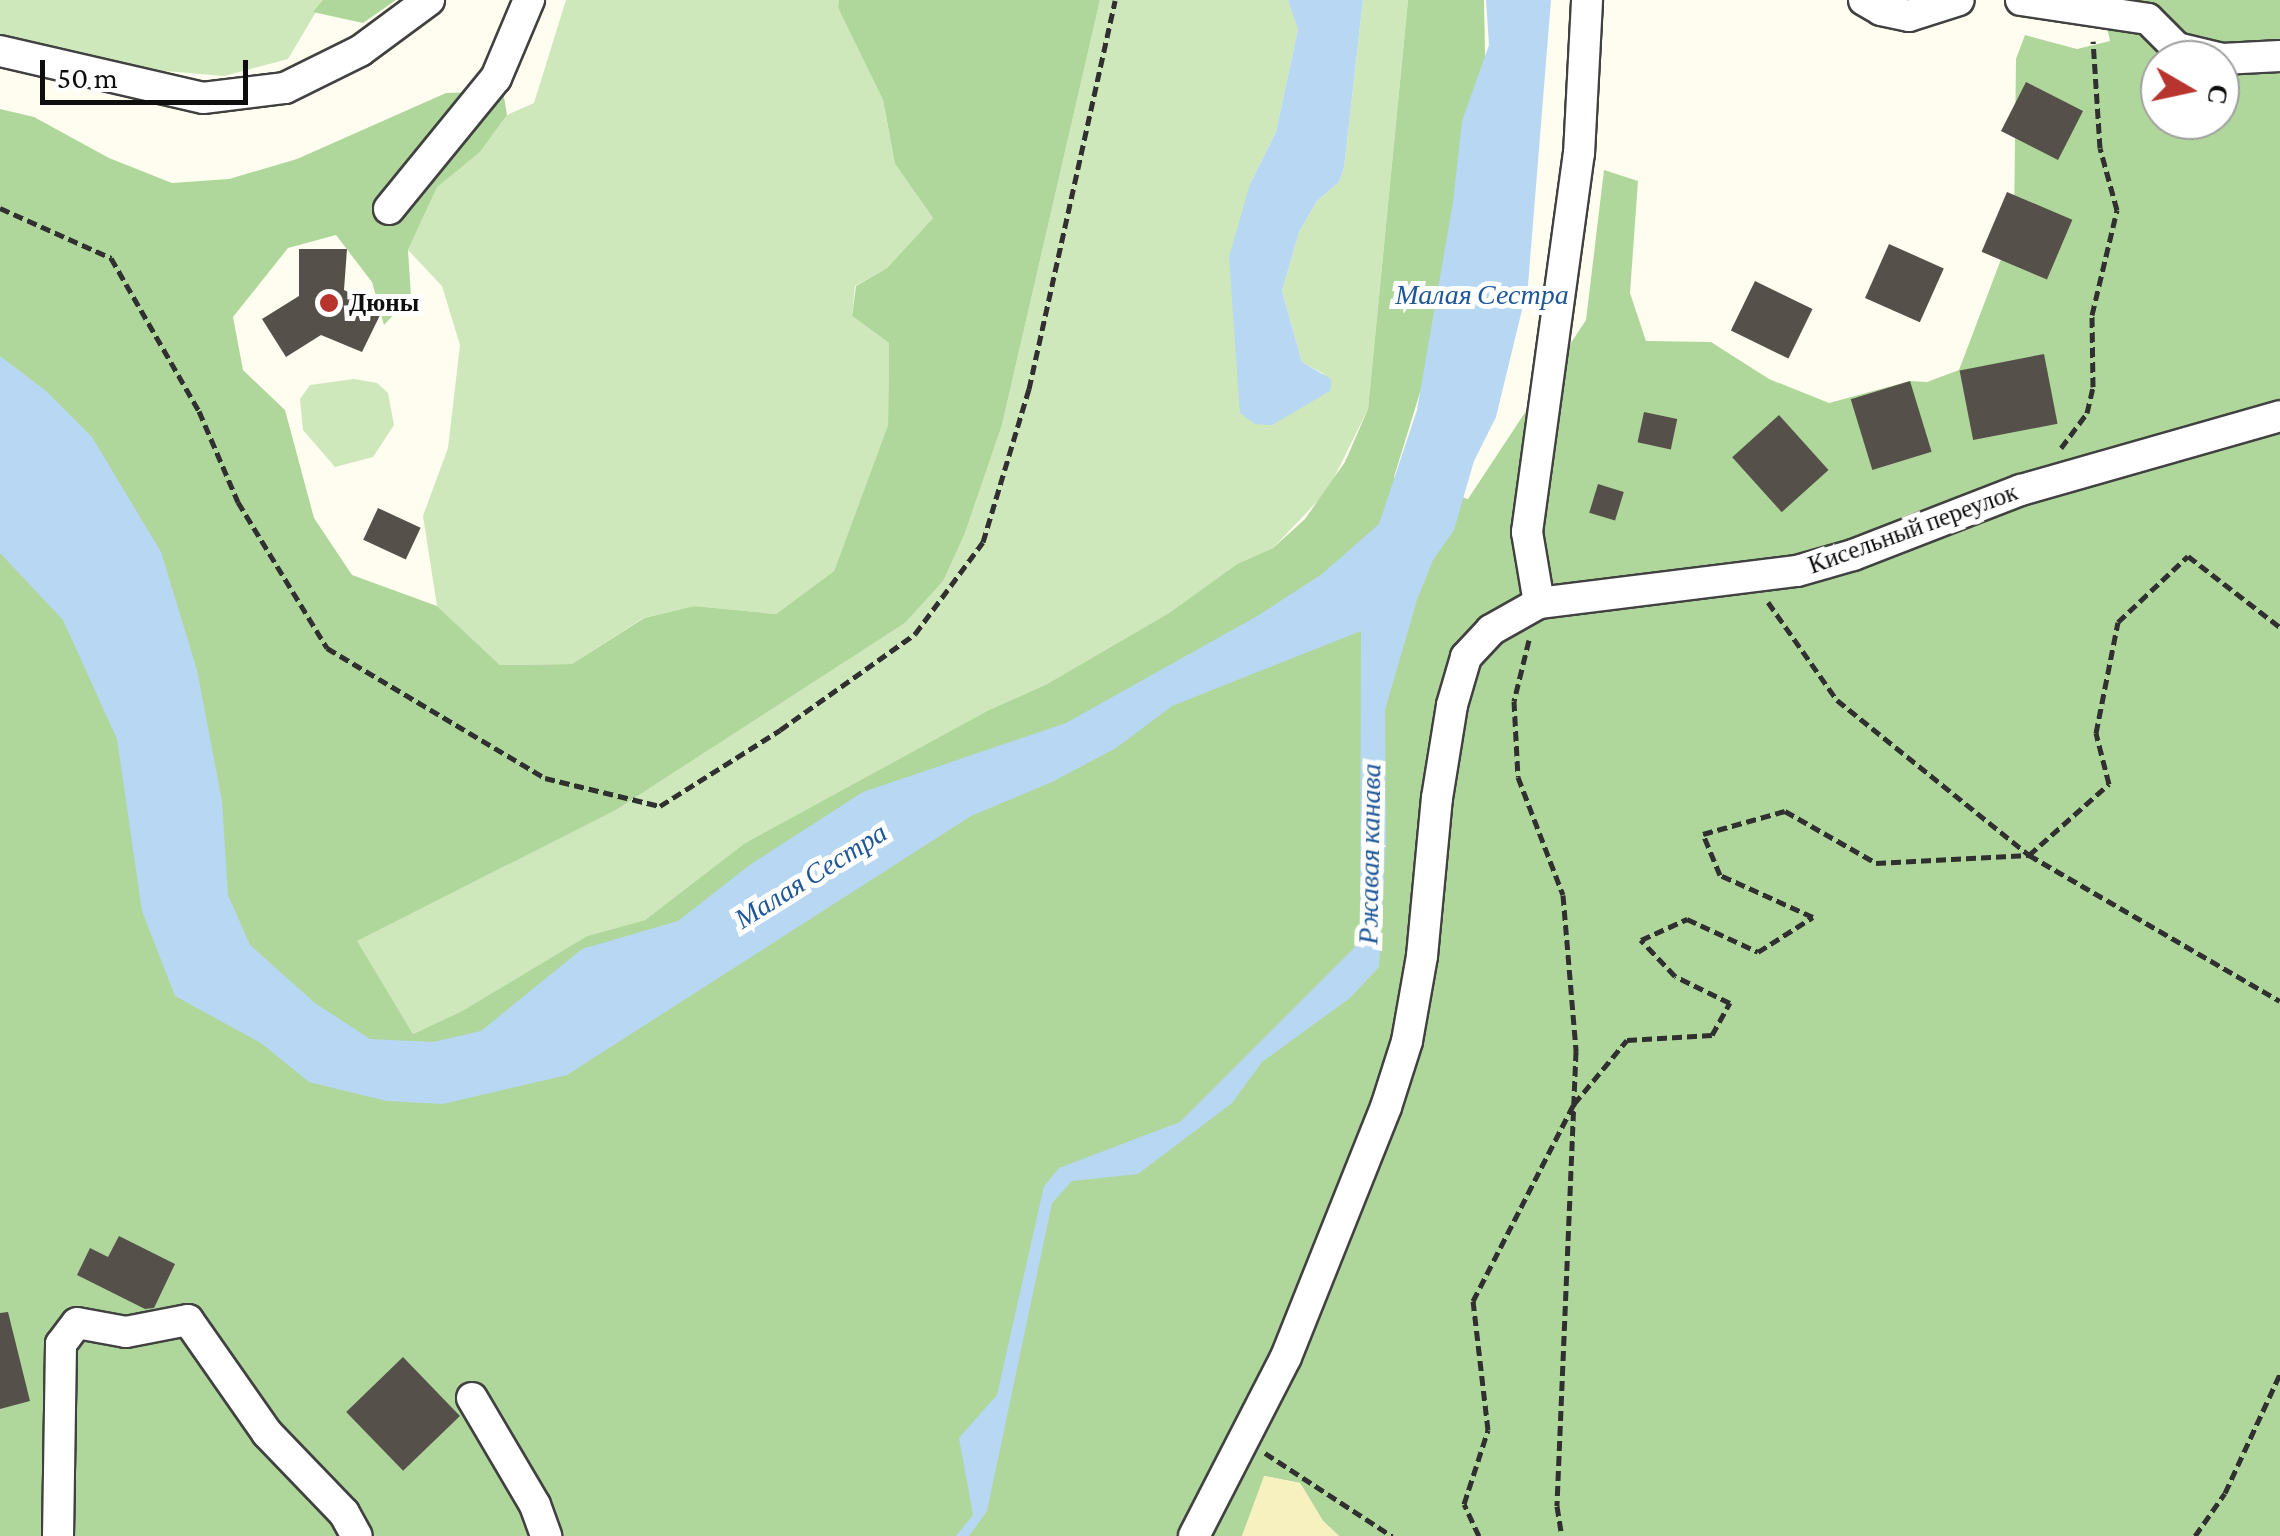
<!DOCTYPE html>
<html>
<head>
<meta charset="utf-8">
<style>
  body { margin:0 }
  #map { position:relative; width:2280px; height:1536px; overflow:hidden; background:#fefdf0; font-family:"Crimson Pro",serif }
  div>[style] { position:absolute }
  .green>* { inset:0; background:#cee7bb }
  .forest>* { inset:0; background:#b0d79b }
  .sand>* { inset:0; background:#f7f0bf }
  .water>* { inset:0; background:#b7d7f3 }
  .building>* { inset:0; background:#56504b; transform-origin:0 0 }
  .path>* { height:5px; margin-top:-2.5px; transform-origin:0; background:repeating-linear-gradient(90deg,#303030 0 10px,transparent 0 15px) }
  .roads { filter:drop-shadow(2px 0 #414141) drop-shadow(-2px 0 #414141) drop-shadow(0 2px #414141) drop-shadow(0 -2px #414141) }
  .minor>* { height:30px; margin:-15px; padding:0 15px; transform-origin:15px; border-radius:15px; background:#fff }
  .dots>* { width:28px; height:28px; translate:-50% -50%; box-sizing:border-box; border:5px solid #fff; border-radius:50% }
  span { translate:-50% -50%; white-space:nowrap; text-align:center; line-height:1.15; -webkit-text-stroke:10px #fff; paint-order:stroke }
  .poi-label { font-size:25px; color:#0e0e0e; font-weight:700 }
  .left { translate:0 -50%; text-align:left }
  .street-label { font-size:25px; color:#0e0e0e }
  .water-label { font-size:28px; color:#1e5799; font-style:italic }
  .north { position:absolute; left:2140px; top:40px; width:100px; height:100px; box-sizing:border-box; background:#fff; border:2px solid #9f9f9f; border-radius:50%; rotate:99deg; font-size:28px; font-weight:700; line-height:40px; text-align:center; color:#0e0e0e }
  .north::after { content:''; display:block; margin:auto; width:35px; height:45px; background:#b7352e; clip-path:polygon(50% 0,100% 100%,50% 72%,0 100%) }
  .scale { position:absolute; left:40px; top:60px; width:208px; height:45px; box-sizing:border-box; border:5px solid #0e0e0e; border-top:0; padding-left:12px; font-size:30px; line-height:35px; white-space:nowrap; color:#0e0e0e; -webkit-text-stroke:8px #fff; paint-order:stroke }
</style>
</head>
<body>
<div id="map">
  <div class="green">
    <div style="clip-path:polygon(0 0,323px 0,288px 59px,224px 76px,129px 68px,0 38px)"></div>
    <div style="clip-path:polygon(566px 0,839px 0,838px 8px,883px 100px,895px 164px,933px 218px,887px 268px,855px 286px,852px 316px,889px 343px,888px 425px,834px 571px,776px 614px,694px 606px,643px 618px,572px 664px,500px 665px,437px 606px,423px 516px,448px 448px,460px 345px,442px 286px,408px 250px,437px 186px,480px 152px,507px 115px,534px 103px)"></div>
    <div style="clip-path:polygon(1100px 0,1288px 0,1297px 17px,1298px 29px,1276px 132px,1250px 184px,1240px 413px,1324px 374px,1302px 362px,1282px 291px,1299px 232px,1317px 201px,1339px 182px,1344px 168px,1363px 0,1408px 0,1368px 409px,1328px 490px,1273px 548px,1237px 564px,1169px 613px,1047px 684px,987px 711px,745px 843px,645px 920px,587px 936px,462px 1011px,413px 1034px,356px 941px,616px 810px,905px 623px,942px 581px,965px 533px,1002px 425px)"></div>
    <div style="clip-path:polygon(354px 379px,377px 383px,388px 393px,394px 425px,373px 457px,335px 467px,303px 430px,300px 399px,310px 385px)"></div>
  </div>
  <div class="forest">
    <div style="clip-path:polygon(323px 0,396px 0,363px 23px,313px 12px)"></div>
    <div style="clip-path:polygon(evenodd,839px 0,1100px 0,1002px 425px,965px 533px,943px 581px,905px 623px,616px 810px,357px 941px,413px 1034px,462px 1011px,587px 936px,645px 920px,745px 843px,987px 711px,1047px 684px,1169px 613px,1237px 564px,1273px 548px,1305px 519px,1345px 462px,1368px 409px,1408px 0,1484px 0,1486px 103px,1438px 334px,1394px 477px,1468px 499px,1586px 320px,1604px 170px,1638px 181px,1630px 293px,1646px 341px,1711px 342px,1769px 379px,1829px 403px,1910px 381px,1927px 382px,1959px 370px,2014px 225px,2016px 59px,2025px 35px,2077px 49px,2110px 41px,2101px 0,2280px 0,2280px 1536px,1339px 1536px,1323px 1521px,1300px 1483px,1265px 1476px,1242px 1536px,0 1536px,0 109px,34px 117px,109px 158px,172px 183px,229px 179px,297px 159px,446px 93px,503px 91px,507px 115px,480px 152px,437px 187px,408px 250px,411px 296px,384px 325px,372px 282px,336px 235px,288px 248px,233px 317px,243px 370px,285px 410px,314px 518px,352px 575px,437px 606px,500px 665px,572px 664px,644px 618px,694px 606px,776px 614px,834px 571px,888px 425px,889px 343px,852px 316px,856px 286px,887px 268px,933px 218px,895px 164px,883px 100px,838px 8px,839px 0,2160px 60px,2220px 60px,2220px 120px,2160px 120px,2160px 60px)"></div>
  </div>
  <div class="sand">
    <div style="clip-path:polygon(1264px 1476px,1300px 1483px,1323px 1521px,1339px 1536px,1242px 1536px)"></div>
  </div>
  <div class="water">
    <div style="clip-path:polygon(1288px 0,1363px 0,1344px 168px,1339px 182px,1317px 201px,1299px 232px,1282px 291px,1302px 362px,1331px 379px,1331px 384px,1330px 391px,1272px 425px,1255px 424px,1240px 413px,1229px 257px,1250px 184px,1276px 132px,1298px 29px)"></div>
    <div style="clip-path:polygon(1486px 0,1551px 0,1528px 285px,1496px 417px,1474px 461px,1454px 530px,1433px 560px,1417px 600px,1385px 710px,1386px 840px,1379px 967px,1350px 998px,1262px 1062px,1232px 1103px,1138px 1174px,1072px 1181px,1052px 1203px,987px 1511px,969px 1536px,956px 1536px,973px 1515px,959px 1438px,997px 1395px,1044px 1186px,1059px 1168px,1180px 1122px,1360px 942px,1361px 631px,1172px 706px,1116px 748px,1052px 782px,971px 816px,567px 1075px,443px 1104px,386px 1101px,309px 1082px,261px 1043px,175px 996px,142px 911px,117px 739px,63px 620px,0 553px,0 356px,45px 390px,92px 437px,161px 552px,197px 670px,222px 801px,228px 895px,250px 945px,315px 1003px,370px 1039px,433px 1042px,481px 1031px,582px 949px,678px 921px,751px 864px,863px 792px,1066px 723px,1259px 615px,1322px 574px,1379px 524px,1417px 410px,1453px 202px,1462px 121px,1489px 45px)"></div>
  </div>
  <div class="building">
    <div style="left:2026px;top:82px;width:64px;height:55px;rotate:27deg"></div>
    <div style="left:2007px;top:192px;width:71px;height:65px;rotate:23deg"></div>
    <div style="left:1889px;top:244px;width:60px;height:59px;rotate:24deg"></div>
    <div style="clip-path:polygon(299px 249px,347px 249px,344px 290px,383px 309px,362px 352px,321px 335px,286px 357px,262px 319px,299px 296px)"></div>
    <div style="left:1755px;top:281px;width:64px;height:55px;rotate:26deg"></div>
    <div style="left:2044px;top:354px;width:71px;height:86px;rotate:79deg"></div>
    <div style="left:1910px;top:381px;width:74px;height:62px;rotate:73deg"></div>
    <div style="left:1644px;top:412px;width:34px;height:31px;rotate:12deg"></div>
    <div style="left:1779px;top:415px;width:74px;height:63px;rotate:48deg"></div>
    <div style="left:1598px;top:484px;width:27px;height:30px;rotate:17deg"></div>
    <div style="left:378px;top:508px;width:47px;height:35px;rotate:25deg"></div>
    <div style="clip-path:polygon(119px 1236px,175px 1264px,154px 1308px,145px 1309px,77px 1275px,90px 1248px,108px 1257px)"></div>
    <div style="clip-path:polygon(8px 1312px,30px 1401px,0 1409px,0 1313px)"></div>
    <div style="left:403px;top:1357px;width:82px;height:79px;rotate:46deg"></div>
  </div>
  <div class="path">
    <div style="left:0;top:208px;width:122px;rotate:24.2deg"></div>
    <div style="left:111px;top:258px;width:177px;rotate:60.1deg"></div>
    <div style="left:199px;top:411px;width:99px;rotate:66.8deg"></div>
    <div style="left:238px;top:502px;width:171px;rotate:58.6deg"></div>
    <div style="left:327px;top:648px;width:254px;rotate:30.8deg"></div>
    <div style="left:545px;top:778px;width:118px;rotate:13.7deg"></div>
    <div style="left:660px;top:806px;width:142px;rotate:-32.3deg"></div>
    <div style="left:780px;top:730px;width:166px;rotate:-35.4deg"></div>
    <div style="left:915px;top:634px;width:114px;rotate:-53.5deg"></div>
    <div style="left:983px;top:542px;width:160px;rotate:-73.3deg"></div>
    <div style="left:1029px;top:389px;width:398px;rotate:-77.5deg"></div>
    <div style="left:2061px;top:448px;width:44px;rotate:-53.4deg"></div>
    <div style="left:2087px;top:413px;width:27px;rotate:-77deg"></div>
    <div style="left:2093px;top:387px;width:72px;rotate:-90.8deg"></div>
    <div style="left:2092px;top:315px;width:108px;rotate:-76.6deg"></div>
    <div style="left:2117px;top:210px;width:64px;rotate:-105.3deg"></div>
    <div style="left:2100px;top:148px;width:107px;rotate:-93.7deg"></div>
    <div style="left:1768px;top:602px;width:120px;rotate:54.9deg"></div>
    <div style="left:1837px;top:700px;width:247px;rotate:38.9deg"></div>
    <div style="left:2029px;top:855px;width:290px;rotate:30.2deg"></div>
    <div style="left:1529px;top:640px;width:63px;rotate:103.8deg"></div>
    <div style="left:1514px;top:701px;width:76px;rotate:87deg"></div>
    <div style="left:1518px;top:777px;width:126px;rotate:69.1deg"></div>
    <div style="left:1563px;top:895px;width:157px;rotate:85.2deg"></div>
    <div style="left:1576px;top:1051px;width:455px;rotate:92.4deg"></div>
    <div style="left:1557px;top:1506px;width:30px;rotate:81deg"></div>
    <div style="left:1265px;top:1453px;width:152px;rotate:33.2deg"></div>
    <div style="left:1479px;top:1536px;width:35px;rotate:-115deg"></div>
    <div style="left:1464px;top:1504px;width:78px;rotate:-72deg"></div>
    <div style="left:1488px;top:1430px;width:130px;rotate:-96.6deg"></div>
    <div style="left:1473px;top:1301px;width:221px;rotate:-62.9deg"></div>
    <div style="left:1574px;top:1104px;width:83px;rotate:-50.4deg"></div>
    <div style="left:1627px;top:1040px;width:85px;rotate:-3.4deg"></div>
    <div style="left:1712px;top:1035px;width:37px;rotate:-61deg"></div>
    <div style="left:1730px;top:1003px;width:61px;rotate:-153.9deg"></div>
    <div style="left:1675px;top:976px;width:50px;rotate:-133.4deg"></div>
    <div style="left:1641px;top:940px;width:51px;rotate:-24.5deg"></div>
    <div style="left:1687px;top:919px;width:78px;rotate:24.9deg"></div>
    <div style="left:1758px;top:952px;width:65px;rotate:-32.5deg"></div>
    <div style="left:1813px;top:917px;width:102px;rotate:-155.7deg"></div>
    <div style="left:1720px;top:875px;width:44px;rotate:-112.5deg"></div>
    <div style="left:1703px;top:834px;width:85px;rotate:-15.7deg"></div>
    <div style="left:1785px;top:811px;width:105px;rotate:29.7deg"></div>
    <div style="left:1876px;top:863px;width:153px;rotate:-3deg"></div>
    <div style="left:2029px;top:855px;width:107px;rotate:-41.6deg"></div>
    <div style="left:2109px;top:784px;width:53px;rotate:-104.3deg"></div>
    <div style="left:2096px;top:733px;width:113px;rotate:-78.8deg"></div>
    <div style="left:2118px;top:622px;width:96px;rotate:-43.3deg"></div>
    <div style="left:2188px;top:556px;width:116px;rotate:37.7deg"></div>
    <div style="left:2195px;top:1536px;width:52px;rotate:-55.1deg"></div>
    <div style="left:2225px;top:1493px;width:131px;rotate:-65.2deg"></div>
  </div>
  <div class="roads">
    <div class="minor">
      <div style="left:1864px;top:0;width:20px;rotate:30deg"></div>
      <div style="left:1881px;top:10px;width:29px;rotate:12deg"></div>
      <div style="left:1909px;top:16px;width:52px;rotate:-17.7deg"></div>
      <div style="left:2021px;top:0;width:128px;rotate:8.5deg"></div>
      <div style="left:2148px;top:19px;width:41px;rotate:45deg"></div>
      <div style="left:2177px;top:48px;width:46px;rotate:13.7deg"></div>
      <div style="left:2222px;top:59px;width:58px;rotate:-3deg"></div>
      <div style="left:0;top:51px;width:208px;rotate:13deg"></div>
      <div style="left:203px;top:98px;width:83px;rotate:-7deg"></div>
      <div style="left:285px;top:88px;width:84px;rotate:-26.3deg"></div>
      <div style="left:360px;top:51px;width:86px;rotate:-36.5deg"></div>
      <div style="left:389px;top:209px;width:169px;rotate:-50.8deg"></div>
      <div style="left:496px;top:78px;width:85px;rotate:-67.1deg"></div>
      <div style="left:1539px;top:603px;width:72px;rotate:-99.6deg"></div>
      <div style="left:1527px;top:532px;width:382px;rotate:-82.2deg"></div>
      <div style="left:1579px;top:154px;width:154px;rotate:-87deg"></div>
      <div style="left:472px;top:1398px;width:124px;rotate:59.5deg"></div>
      <div style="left:535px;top:1505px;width:33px;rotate:70deg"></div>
      <div style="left:58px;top:1536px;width:192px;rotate:-89.1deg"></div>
      <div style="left:61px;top:1344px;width:26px;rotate:-53deg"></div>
      <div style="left:77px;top:1323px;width:50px;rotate:10.4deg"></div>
      <div style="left:126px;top:1332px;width:63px;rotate:-11deg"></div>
      <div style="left:188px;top:1320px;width:138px;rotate:55deg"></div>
      <div style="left:267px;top:1433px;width:111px;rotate:46.1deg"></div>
      <div style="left:344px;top:1513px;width:26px;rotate:61deg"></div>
      <div style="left:1194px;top:1536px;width:201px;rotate:-62.8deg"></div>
      <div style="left:1286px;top:1357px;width:269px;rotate:-68.2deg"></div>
      <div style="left:1386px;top:1107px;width:69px;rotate:-72.3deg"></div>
      <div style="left:1407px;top:1041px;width:86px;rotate:-80deg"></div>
      <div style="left:1422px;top:956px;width:159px;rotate:-84.6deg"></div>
      <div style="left:1437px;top:798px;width:94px;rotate:-80.8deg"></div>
      <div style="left:1452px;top:705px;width:50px;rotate:-73.7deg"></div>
      <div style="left:1466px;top:657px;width:37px;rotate:-47deg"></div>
      <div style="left:1491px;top:630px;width:55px;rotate:-29.4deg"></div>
      <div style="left:1539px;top:603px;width:260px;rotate:-7.1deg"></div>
      <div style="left:1797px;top:571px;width:58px;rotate:-15.9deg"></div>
      <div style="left:1853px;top:555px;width:180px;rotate:-21.2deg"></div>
      <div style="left:2021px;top:490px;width:269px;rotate:-15.9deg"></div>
    </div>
  </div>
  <div class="dots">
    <div style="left:329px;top:303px;background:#b7352e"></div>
  </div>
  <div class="poi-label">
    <span class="left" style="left:349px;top:303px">Дюны</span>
  </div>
  <div class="street-label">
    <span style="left:1913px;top:529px;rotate:-20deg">Кисельный переулок</span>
  </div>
  <div class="water-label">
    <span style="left:1482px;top:295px">Малая Сестра</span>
    <span style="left:1370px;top:854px;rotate:-89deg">Ржавая канава</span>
    <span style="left:811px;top:876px;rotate:-32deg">Малая Сестра</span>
  </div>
  <div class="north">С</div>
  <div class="scale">50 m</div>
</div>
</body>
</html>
